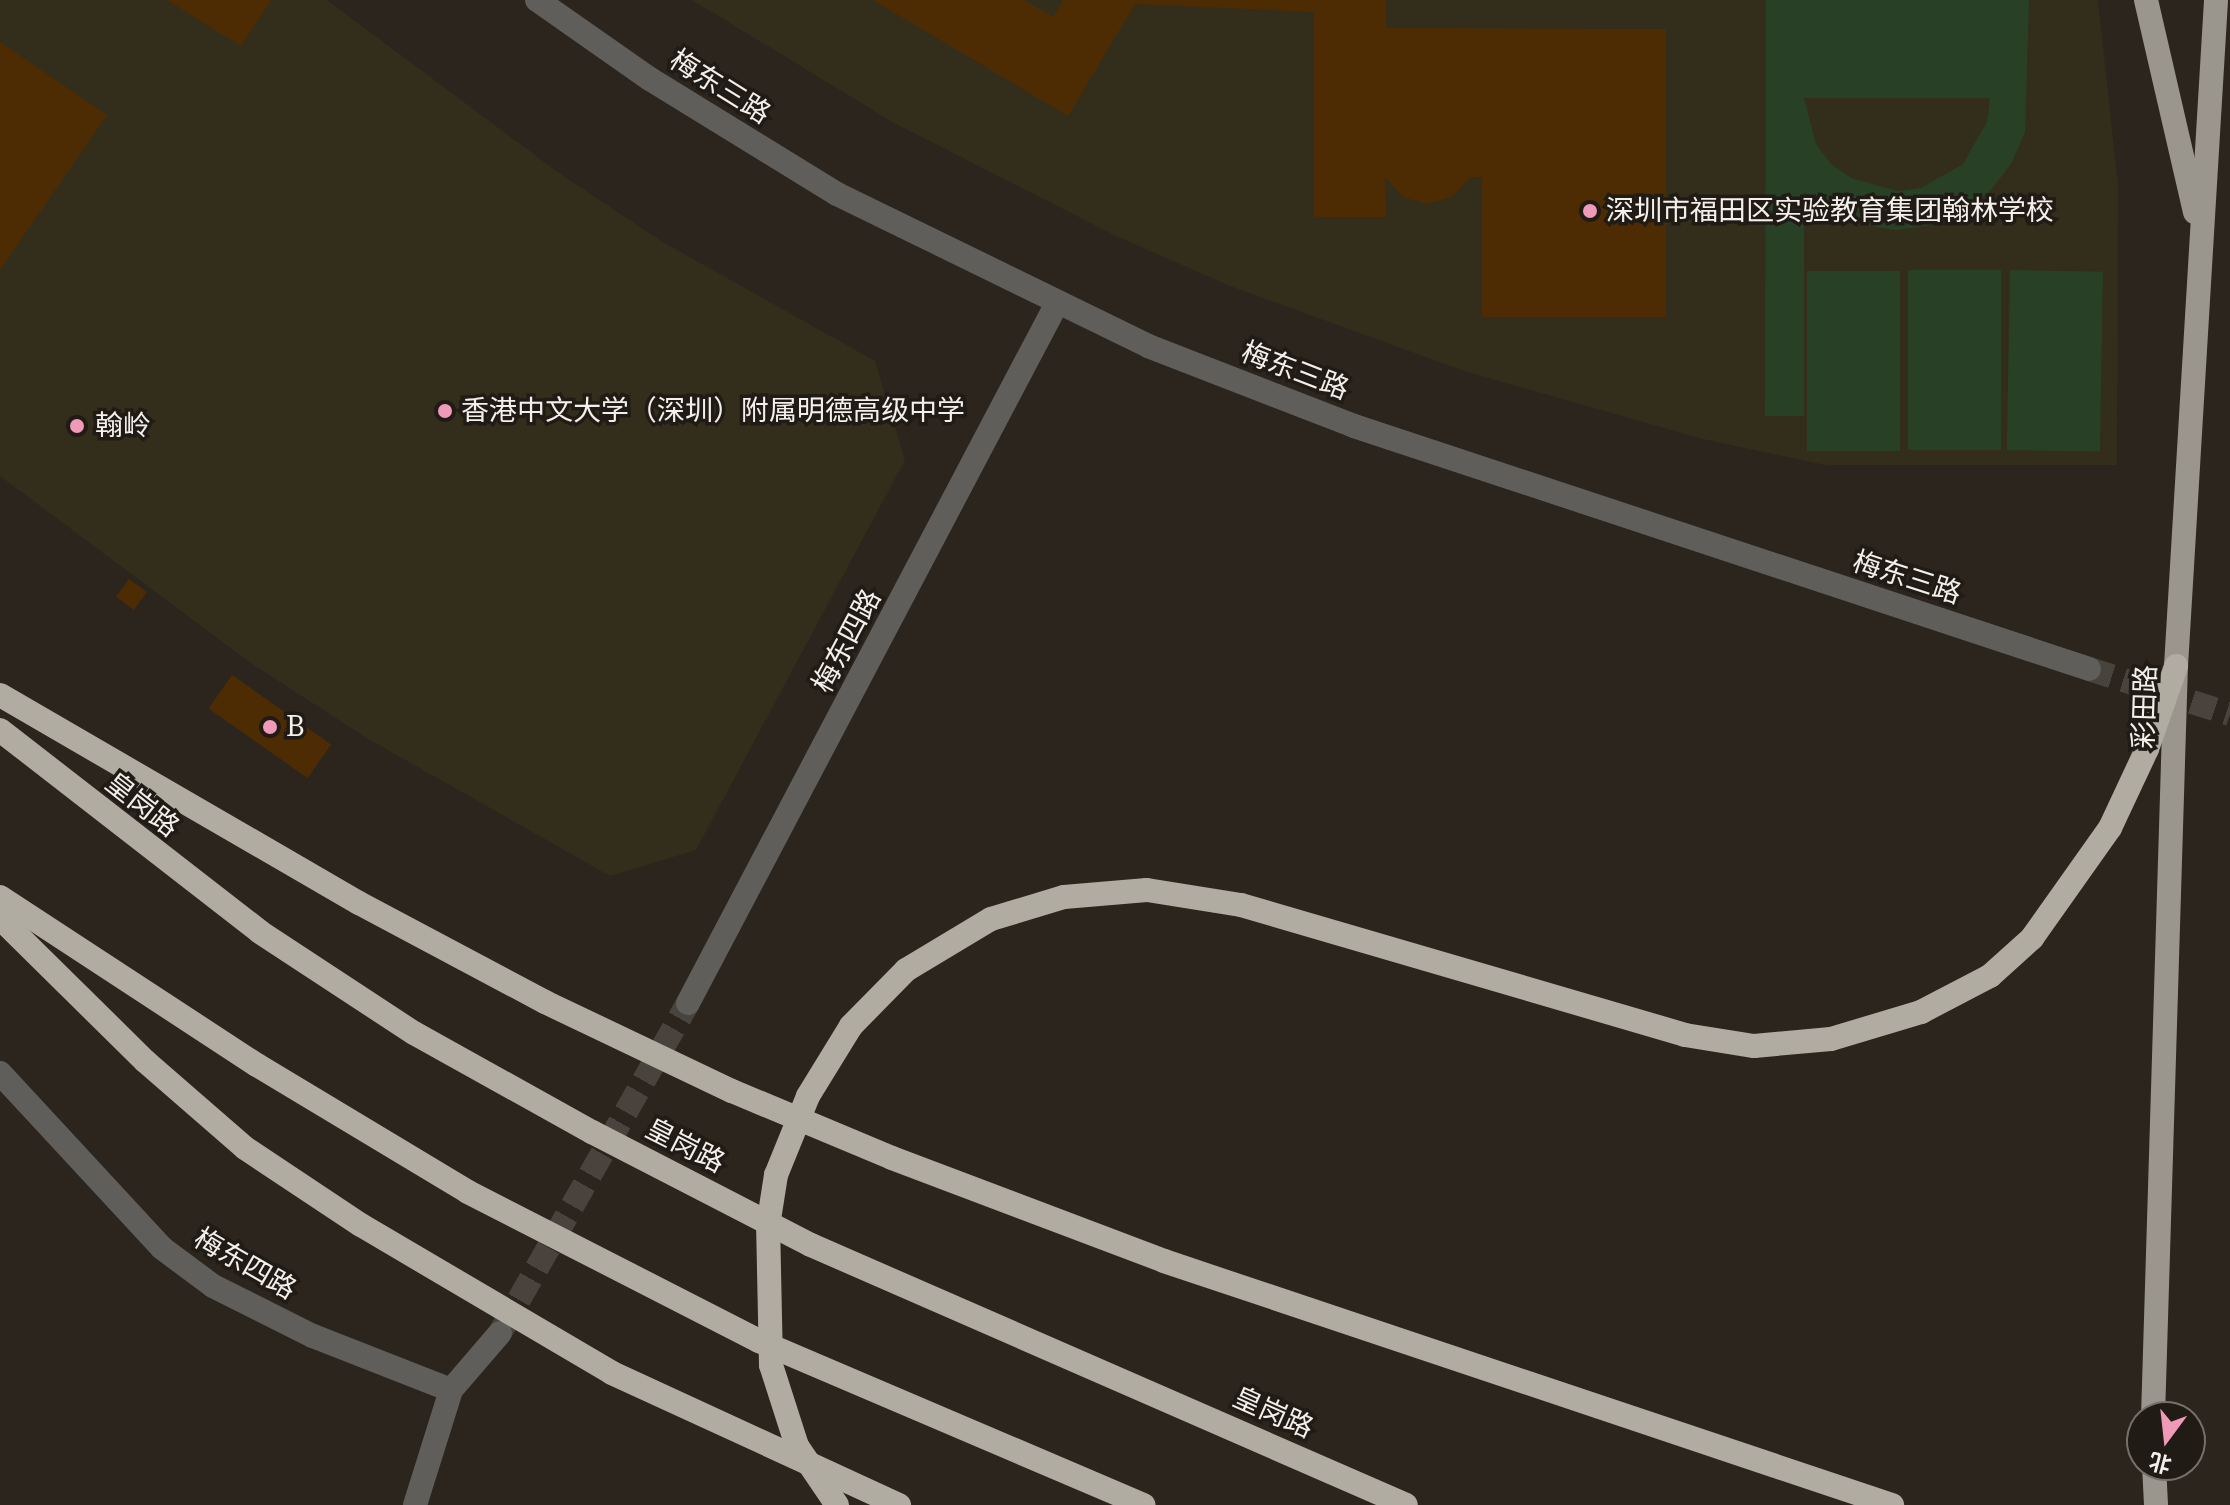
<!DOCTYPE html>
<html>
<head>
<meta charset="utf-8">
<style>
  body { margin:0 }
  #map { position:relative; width:2230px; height:1505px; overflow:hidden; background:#2b251e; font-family:"Roboto Serif","Noto Sans SC",serif }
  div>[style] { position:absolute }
  .education>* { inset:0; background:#332d1c }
  .green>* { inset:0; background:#284126; transform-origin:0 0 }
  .building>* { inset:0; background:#4e2c03; transform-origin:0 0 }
  .minor-tunnel>* { height:24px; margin-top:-12px; transform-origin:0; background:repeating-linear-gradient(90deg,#49433d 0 24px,transparent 0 36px) }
  .minor>* { height:24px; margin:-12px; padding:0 12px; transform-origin:12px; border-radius:12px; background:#605e5a }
  .major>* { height:24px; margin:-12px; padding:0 12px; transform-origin:12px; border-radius:12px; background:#9a968e }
  .highway>* { height:24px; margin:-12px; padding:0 12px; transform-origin:12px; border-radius:12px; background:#b0aca2 }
  .dots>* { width:22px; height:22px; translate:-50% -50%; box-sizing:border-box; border:4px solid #211b15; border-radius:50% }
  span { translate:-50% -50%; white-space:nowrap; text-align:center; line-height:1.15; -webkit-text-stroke:7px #211b15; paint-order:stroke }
  .street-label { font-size:28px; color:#f3efea }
  .poi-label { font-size:28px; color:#f3efea }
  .left { translate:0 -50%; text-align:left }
  .north { position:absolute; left:2126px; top:1401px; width:80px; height:80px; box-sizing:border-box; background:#211b15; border:2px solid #75706a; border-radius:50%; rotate:195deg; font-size:22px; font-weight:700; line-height:32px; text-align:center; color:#f3efea }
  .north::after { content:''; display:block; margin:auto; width:28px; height:36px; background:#ef9ab8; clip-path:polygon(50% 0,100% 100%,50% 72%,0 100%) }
</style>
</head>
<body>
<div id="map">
  <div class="education">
    <div style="clip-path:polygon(0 0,327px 0,559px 173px,661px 241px,875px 361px,905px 460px,696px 850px,610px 876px,365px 737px,248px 661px,0 476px)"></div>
    <div style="clip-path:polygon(692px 0,2098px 0,2118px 185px,2117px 465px,1825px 465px,1703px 439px,1464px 371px,1230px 286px,1116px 236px,894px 123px)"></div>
  </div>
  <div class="green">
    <div style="clip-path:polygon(evenodd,1766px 0,2029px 0,2025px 132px,2011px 164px,1990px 191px,1963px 212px,1931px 225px,1897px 230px,1863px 225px,1804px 192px,1804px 416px,1765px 416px,1766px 0,1804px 98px,1989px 98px,1990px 99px,1987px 122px,1963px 164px,1921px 188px,1897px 191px,1851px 178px,1831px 164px,1816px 144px,1804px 98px)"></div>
    <div style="left:1908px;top:270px;width:93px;height:180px"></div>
    <div style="left:2010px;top:270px;width:93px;height:180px;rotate:1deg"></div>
    <div style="left:1807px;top:271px;width:93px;height:180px"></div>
  </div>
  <div class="building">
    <div style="clip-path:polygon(167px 0,271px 0,241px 46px)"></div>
    <div style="clip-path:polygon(873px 0,1024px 0,1053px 17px,1063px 0,1386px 0,1386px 28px,1666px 29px,1666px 317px,1482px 317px,1482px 177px,1470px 177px,1452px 197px,1427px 204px,1403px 197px,1385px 177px,1386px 217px,1314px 217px,1314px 12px,1135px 4px,1068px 116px)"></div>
    <div style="clip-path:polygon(0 42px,107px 115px,0 270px)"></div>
    <div style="left:129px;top:579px;width:22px;height:22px;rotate:36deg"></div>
    <div style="left:232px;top:675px;width:121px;height:41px;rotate:35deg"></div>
  </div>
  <div class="minor-tunnel">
    <div style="left:2089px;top:669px;width:148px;rotate:17.7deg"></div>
    <div style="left:501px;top:1331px;width:378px;rotate:-60.3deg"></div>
  </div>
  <div class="minor">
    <div style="left:537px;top:0;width:138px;rotate:35deg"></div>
    <div style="left:650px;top:79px;width:220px;rotate:31.6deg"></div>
    <div style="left:837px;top:194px;width:346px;rotate:26deg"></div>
    <div style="left:1148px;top:346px;width:221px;rotate:21.2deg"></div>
    <div style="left:1354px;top:426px;width:774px;rotate:18.29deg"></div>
    <div style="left:688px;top:1003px;width:789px;rotate:-62.2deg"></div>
    <div style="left:0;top:1073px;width:238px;rotate:47.2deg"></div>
    <div style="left:162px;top:1248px;width:64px;rotate:36.7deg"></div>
    <div style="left:213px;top:1286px;width:112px;rotate:26.6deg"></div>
    <div style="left:313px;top:1336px;width:148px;rotate:21.4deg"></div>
    <div style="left:451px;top:1390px;width:75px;rotate:-49.3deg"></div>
    <div style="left:415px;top:1505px;width:121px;rotate:-72.6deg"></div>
  </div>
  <div class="major">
    <div style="left:2146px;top:0;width:218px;rotate:77deg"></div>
    <div style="left:2153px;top:1417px;width:751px;rotate:-88.25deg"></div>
    <div style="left:2176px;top:666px;width:667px;rotate:-86.56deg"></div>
    <div style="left:2154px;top:1465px;width:40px;rotate:87.1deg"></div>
  </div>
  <div class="highway">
    <div style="left:0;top:695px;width:415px;rotate:30.1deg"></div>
    <div style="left:359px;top:903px;width:211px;rotate:28deg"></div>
    <div style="left:545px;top:1002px;width:207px;rotate:25.5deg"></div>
    <div style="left:732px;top:1091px;width:173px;rotate:22.7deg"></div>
    <div style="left:892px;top:1158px;width:291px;rotate:20.7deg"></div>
    <div style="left:1164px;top:1261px;width:768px;rotate:18.53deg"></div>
    <div style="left:0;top:730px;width:329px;rotate:37.8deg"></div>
    <div style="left:260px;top:932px;width:184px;rotate:33.3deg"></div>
    <div style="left:414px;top:1033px;width:204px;rotate:29.1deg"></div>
    <div style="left:592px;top:1132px;width:246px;rotate:27.3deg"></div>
    <div style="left:811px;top:1245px;width:649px;rotate:23.6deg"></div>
    <div style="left:0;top:897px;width:307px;rotate:33.2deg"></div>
    <div style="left:257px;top:1065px;width:246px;rotate:31deg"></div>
    <div style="left:468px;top:1192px;width:327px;rotate:27.1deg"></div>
    <div style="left:759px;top:1341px;width:418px;rotate:23.1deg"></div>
    <div style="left:0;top:918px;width:204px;rotate:44.6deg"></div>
    <div style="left:145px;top:1061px;width:133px;rotate:41deg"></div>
    <div style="left:245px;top:1148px;width:139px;rotate:33.6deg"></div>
    <div style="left:361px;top:1225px;width:291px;rotate:30.5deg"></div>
    <div style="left:612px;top:1373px;width:316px;rotate:24.7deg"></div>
    <div style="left:837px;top:1505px;width:71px;rotate:-124.1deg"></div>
    <div style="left:797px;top:1446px;width:85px;rotate:-107.8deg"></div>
    <div style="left:771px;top:1365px;width:139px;rotate:-91.2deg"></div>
    <div style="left:768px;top:1226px;width:52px;rotate:-81.1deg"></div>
    <div style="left:776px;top:1175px;width:85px;rotate:-67.9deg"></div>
    <div style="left:808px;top:1096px;width:82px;rotate:-58.4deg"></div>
    <div style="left:851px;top:1026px;width:78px;rotate:-45.5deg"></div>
    <div style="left:906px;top:970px;width:99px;rotate:-31deg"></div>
    <div style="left:991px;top:919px;width:76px;rotate:-16.8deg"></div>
    <div style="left:1064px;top:897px;width:83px;rotate:-4.8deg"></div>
    <div style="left:1147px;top:890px;width:95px;rotate:9.1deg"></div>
    <div style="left:1241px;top:905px;width:463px;rotate:16.3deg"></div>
    <div style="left:1685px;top:1035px;width:70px;rotate:9.1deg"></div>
    <div style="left:1754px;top:1046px;width:77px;rotate:-5.2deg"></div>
    <div style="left:1831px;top:1039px;width:94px;rotate:-16.7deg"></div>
    <div style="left:1921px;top:1012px;width:78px;rotate:-27.6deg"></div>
    <div style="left:1990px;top:976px;width:57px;rotate:-42.1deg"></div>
    <div style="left:2032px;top:938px;width:135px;rotate:-54.7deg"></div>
    <div style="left:2110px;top:828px;width:87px;rotate:-64.9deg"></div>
    <div style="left:2147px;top:749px;width:88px;rotate:-70.7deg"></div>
  </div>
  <div class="dots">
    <div style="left:1590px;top:211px;background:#ef9ab8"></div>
    <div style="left:445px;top:411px;background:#ef9ab8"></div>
    <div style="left:77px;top:426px;background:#ef9ab8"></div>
    <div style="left:270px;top:727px;background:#ef9ab8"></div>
  </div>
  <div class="street-label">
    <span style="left:720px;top:87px;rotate:32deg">梅东三路</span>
    <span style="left:1295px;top:371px;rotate:21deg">梅东三路</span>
    <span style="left:1907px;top:578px;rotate:18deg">梅东三路</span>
    <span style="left:847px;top:641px;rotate:-62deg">梅东四路</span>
    <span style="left:2145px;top:707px;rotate:-88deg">彩田路</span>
    <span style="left:142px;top:805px;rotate:38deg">皇岗路</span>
    <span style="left:685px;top:1146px;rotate:27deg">皇岗路</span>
    <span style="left:245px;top:1264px;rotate:30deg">梅东四路</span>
    <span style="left:1273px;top:1413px;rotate:24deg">皇岗路</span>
  </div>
  <div class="poi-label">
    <span class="left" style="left:1606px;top:211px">深圳市福田区实验教育集团翰林学校</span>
    <span class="left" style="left:461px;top:411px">香港中文大学（深圳）附属明德高级中学</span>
    <span class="left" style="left:95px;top:426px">翰岭</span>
    <span class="left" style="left:286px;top:727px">B</span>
  </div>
  <div class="north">北</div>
</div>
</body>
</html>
